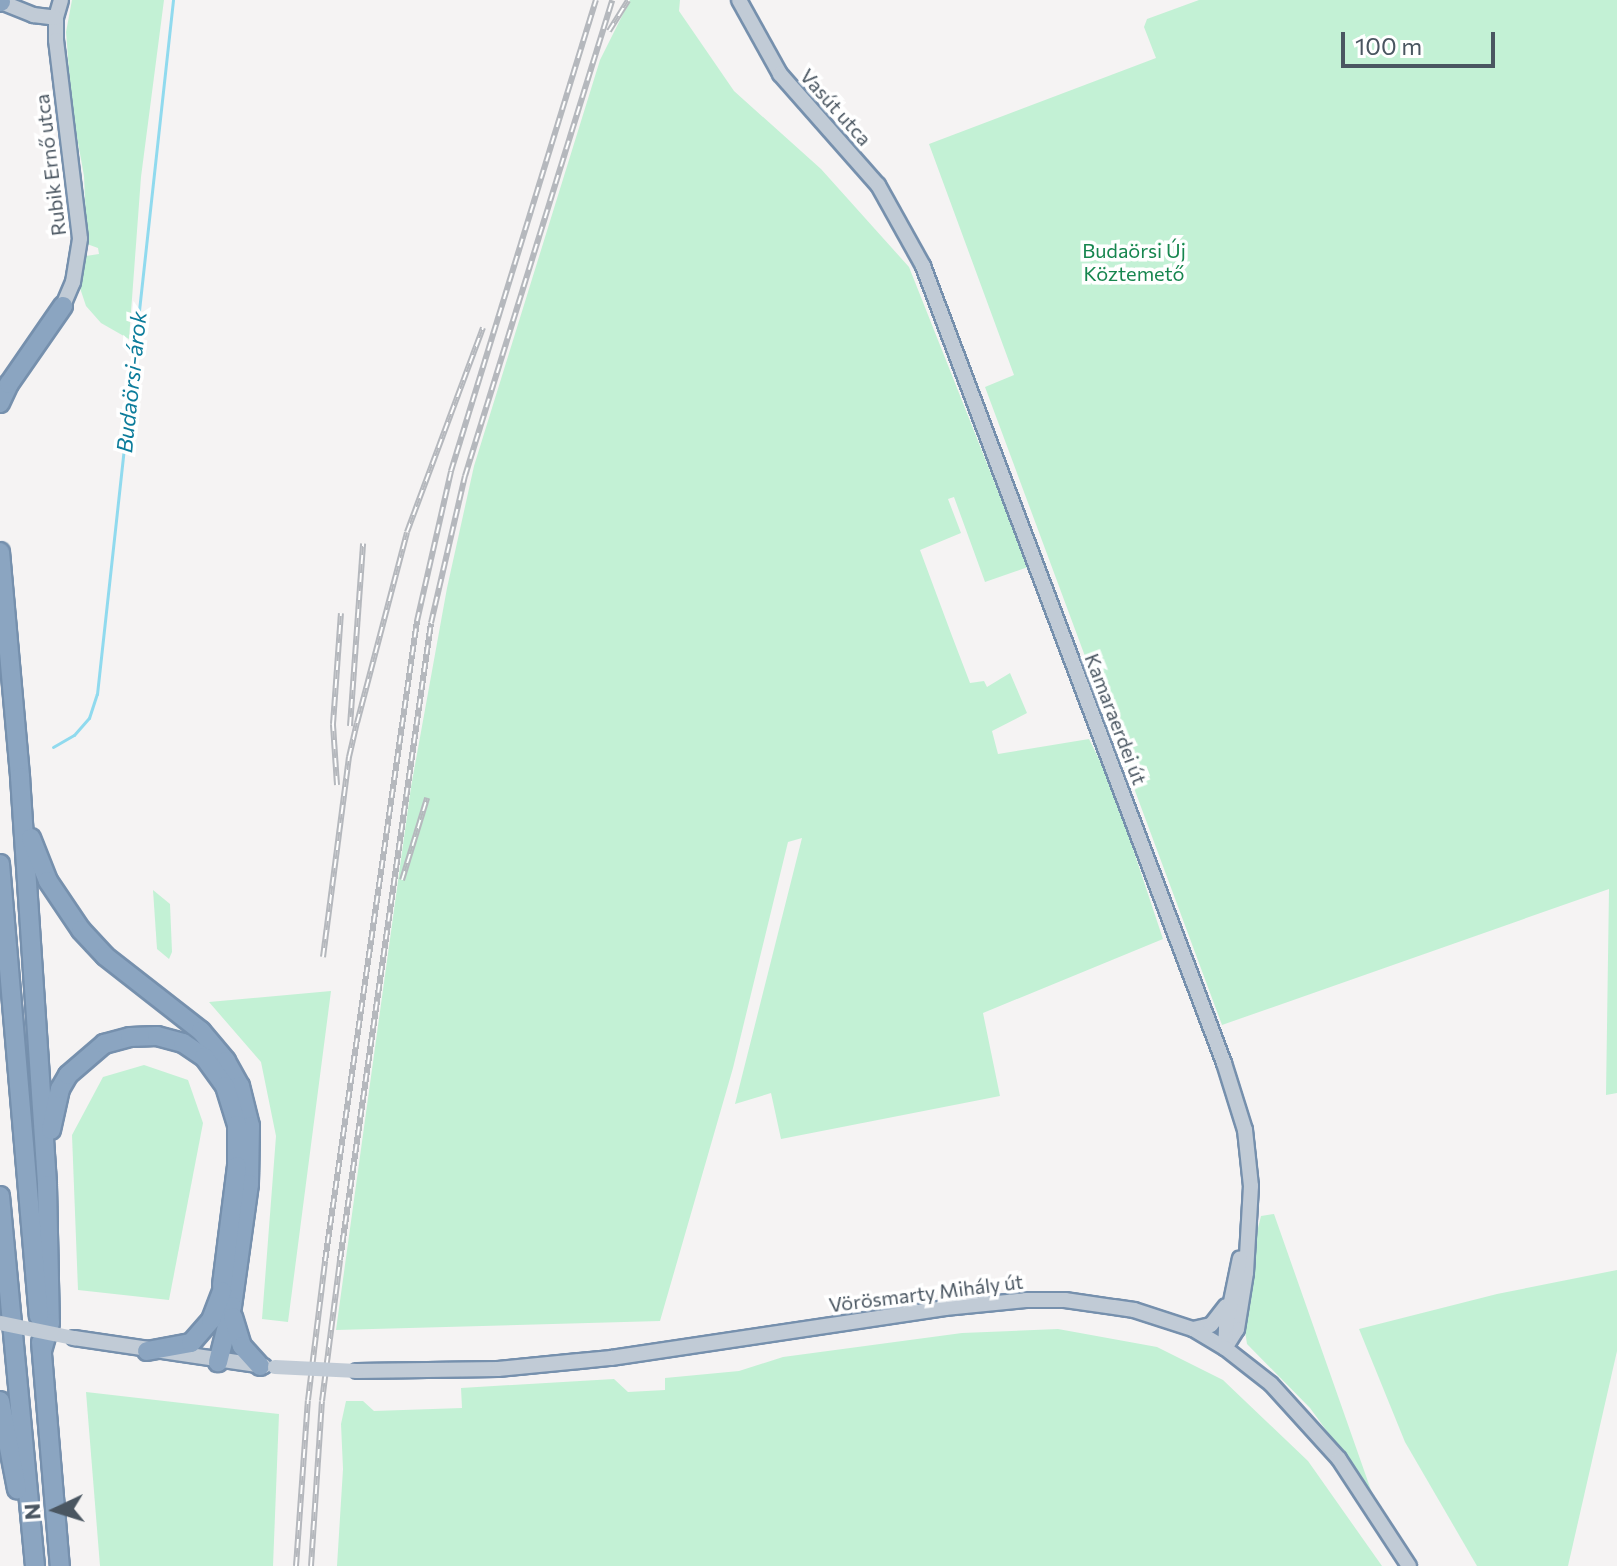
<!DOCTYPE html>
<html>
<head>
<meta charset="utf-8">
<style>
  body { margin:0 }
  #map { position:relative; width:1617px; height:1566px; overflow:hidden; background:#f5f3f3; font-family:Commissioner,sans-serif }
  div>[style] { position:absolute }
  .green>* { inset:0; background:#c3f1d5 }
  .stream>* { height:3px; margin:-1.5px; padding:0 1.5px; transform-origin:1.5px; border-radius:1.5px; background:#90daee }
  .roads { filter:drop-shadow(2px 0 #7690ad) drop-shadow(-2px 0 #7690ad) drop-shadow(0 2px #7690ad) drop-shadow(0 -2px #7690ad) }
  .secondary>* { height:14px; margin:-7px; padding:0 7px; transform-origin:7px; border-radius:7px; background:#c1cbd6 }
  .highway>* { height:18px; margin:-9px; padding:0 9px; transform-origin:9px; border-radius:9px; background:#8ba5c1 }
  .rail>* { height:6px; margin-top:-3px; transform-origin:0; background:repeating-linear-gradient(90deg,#fff 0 9px,#b5b8bd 0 18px); box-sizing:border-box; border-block:2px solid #b5b8bd }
  .secondary-bridge>* { height:14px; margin:-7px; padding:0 7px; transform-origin:7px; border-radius:7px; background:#c1cbd6 }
  span { translate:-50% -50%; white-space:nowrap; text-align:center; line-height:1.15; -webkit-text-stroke:7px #fff; paint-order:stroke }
  .street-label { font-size:20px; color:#4a5661 }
  .park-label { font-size:20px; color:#17864f }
  .water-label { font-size:22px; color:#0c7c9b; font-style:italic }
  .north { position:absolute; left:16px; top:1470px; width:80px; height:80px; -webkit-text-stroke:6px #fff; paint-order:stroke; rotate:266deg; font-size:22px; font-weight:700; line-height:32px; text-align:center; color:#4a5661 }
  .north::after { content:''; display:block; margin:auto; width:28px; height:36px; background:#4a5661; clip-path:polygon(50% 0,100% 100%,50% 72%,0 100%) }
  .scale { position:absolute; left:1341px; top:32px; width:154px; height:36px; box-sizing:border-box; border:4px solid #4a5661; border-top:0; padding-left:10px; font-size:24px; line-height:28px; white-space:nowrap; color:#4a5661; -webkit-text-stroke:6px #fff; paint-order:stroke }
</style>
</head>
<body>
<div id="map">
  <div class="green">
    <div style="clip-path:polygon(72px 0,164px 0,141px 177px,129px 339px,101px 323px,86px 306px,80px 288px,86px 256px,99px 254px,98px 248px,87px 244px,84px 176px,72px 109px,66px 32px)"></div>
    <div style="clip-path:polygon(630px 0,680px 0,679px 11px,734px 91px,821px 169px,909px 267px,1028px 567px,985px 582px,954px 497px,948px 499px,961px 533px,920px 550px,952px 636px,970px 683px,984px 681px,987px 687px,1010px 673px,1027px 713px,992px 731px,998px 754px,1089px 739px,1111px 783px,1163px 939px,983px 1013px,1000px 1096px,781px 1139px,771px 1093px,735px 1104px,802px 838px,788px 842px,733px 1068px,660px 1321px,336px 1330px,411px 787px,447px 588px,474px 466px,600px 60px)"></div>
    <div style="clip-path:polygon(1199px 0,1617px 0,1617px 1093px,1606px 1095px,1609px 889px,1222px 1025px,985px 387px,1014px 375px,929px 144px,1156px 58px,1144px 27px,1147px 19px)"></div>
    <div style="clip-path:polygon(153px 890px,170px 904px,172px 952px,169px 959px,157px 949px)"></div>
    <div style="clip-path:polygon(331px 991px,288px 1322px,262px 1319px,276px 1136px,261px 1062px,209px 1002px)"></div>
    <div style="clip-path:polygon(144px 1065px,188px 1080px,203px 1123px,169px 1300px,78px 1290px,72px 1135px,103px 1077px)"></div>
    <div style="clip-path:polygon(1274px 1214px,1372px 1493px,1310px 1408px,1247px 1344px,1245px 1331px,1258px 1228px,1261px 1216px)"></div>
    <div style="clip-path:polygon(1617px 1270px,1617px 1351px,1568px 1566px,1477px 1566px,1405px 1442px,1359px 1329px,1497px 1294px)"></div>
    <div style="clip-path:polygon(1058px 1329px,1157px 1347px,1223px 1380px,1308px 1461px,1382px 1566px,337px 1566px,343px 1469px,341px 1424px,346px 1401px,363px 1401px,374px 1411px,462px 1408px,461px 1388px,614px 1379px,628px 1392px,665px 1390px,665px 1378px,739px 1371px,783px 1357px,962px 1333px)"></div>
    <div style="clip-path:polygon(86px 1392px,279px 1414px,273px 1566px,100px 1566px)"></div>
  </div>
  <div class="stream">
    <div style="left:53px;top:747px;width:24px;rotate:-30deg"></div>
    <div style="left:74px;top:735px;width:23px;rotate:-49deg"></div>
    <div style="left:89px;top:718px;width:25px;rotate:-72deg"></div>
    <div style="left:97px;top:694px;width:698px;rotate:-83.75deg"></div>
  </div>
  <div class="roads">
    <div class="secondary">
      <div style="left:61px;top:0;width:19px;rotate:106deg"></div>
      <div style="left:56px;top:18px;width:22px;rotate:90deg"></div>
      <div style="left:56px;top:40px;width:200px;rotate:83.1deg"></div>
      <div style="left:80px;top:239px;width:44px;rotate:99.2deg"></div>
      <div style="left:73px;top:282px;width:26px;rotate:113deg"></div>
      <div style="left:739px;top:0;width:85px;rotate:61deg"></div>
      <div style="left:780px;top:74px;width:148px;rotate:48.6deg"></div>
      <div style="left:878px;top:185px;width:93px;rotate:60.9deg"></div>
      <div style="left:923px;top:266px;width:852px;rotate:69.31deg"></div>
      <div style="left:1224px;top:1063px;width:70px;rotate:72.6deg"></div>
      <div style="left:1245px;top:1130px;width:56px;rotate:83.9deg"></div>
      <div style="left:1251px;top:1186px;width:87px;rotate:93.3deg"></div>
      <div style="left:1246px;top:1273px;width:57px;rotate:99.1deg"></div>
      <div style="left:1237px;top:1329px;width:22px;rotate:122deg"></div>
      <div style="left:1px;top:2px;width:35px;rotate:22deg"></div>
      <div style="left:33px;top:15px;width:23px;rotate:7deg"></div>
      <div style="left:1193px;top:1329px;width:18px;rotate:-13deg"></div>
      <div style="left:1211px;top:1325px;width:24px;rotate:-52deg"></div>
      <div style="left:74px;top:1338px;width:192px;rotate:8.4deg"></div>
      <div style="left:1225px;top:1348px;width:22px;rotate:-87deg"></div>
      <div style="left:1226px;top:1326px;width:69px;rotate:-78.4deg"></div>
      <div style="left:357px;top:1371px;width:141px;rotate:-0.8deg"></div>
      <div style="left:498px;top:1369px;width:114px;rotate:-5.6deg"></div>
      <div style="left:611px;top:1358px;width:338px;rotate:-8.5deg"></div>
      <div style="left:945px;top:1308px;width:81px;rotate:-5.6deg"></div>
      <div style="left:1026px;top:1300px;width:39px"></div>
      <div style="left:1065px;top:1300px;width:70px;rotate:8.2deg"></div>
      <div style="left:1134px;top:1310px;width:62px;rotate:17.9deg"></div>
      <div style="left:1193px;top:1329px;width:37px;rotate:31deg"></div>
      <div style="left:1225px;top:1348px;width:58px;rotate:38deg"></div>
      <div style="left:1271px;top:1384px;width:101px;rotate:47.8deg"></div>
      <div style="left:1339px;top:1459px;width:128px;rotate:56.8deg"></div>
    </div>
    <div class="highway">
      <div style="left:0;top:2px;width:1px"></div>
      <div style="left:0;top:403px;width:21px;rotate:-65deg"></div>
      <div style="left:9px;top:384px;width:95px;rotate:-55.3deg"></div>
      <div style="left:0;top:552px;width:226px;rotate:84.9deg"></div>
      <div style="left:20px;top:777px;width:409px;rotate:86.2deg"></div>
      <div style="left:47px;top:1185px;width:138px;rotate:88.8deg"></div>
      <div style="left:50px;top:1323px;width:29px;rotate:106deg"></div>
      <div style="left:31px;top:838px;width:46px;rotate:68.4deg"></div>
      <div style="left:48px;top:881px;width:59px;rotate:56deg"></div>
      <div style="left:81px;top:930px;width:35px;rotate:47deg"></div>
      <div style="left:105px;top:956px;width:122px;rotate:38deg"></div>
      <div style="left:201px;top:1031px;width:39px;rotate:50deg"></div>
      <div style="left:226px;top:1061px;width:29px;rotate:61deg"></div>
      <div style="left:240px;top:1086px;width:41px;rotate:76deg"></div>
      <div style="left:250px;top:1126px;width:58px;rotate:91deg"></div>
      <div style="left:249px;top:1184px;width:123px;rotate:97.9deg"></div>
      <div style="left:232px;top:1306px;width:58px;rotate:104deg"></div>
      <div style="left:0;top:864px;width:454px;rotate:85.1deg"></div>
      <div style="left:51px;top:1130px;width:42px;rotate:-77.6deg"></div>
      <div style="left:60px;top:1089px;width:16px;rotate:-60deg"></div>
      <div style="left:68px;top:1075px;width:48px;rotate:-40.7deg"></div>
      <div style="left:104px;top:1044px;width:27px;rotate:-15deg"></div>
      <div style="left:130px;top:1037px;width:27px;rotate:-2deg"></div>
      <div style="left:157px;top:1036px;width:27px;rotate:15deg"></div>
      <div style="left:183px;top:1043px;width:25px;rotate:34deg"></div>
      <div style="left:204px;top:1057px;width:36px;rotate:54deg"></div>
      <div style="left:225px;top:1086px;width:41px;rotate:72.9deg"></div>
      <div style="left:237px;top:1125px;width:41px;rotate:90deg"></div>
      <div style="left:237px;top:1166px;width:120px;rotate:97.2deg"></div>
      <div style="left:0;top:1196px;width:372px;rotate:84.6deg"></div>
      <div style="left:233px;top:1317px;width:30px;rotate:73deg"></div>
      <div style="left:242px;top:1346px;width:27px;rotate:48deg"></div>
      <div style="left:41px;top:1342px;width:225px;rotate:85.2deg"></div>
      <div style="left:147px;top:1351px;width:45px;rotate:-10.3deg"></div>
      <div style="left:191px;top:1343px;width:30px;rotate:-49deg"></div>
      <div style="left:211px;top:1320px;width:31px;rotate:-69deg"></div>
      <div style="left:0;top:1401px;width:90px;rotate:79.1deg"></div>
    </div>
  </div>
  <div class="rail">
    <div style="left:609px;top:31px;width:36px;rotate:-58deg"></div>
    <div style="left:350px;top:726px;width:183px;rotate:-85.9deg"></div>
    <div style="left:337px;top:785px;width:61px;rotate:-93.8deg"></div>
    <div style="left:333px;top:724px;width:111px;rotate:-85.9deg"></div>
    <div style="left:402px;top:880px;width:86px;rotate:-73deg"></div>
    <div style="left:323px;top:957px;width:202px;rotate:-82.6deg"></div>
    <div style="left:349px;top:757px;width:35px;rotate:-77deg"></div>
    <div style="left:357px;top:723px;width:197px;rotate:-75.3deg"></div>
    <div style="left:407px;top:532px;width:218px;rotate:-69.6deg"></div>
    <div style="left:296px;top:1566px;width:166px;rotate:-85.9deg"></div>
    <div style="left:308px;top:1400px;width:140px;rotate:-83deg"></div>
    <div style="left:325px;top:1261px;width:647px;rotate:-81.82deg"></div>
    <div style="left:417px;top:621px;width:154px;rotate:-77.2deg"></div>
    <div style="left:451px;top:471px;width:493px;rotate:-72.9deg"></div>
    <div style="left:311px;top:1566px;width:165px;rotate:-86.2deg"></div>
    <div style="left:322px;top:1401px;width:142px;rotate:-82.7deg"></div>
    <div style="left:340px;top:1260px;width:643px;rotate:-81.87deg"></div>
    <div style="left:431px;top:623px;width:151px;rotate:-77deg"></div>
    <div style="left:465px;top:476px;width:498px;rotate:-72.8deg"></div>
  </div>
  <div class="secondary-bridge">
    <div style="left:0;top:1323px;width:76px;rotate:11.5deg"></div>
    <div style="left:275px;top:1367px;width:82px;rotate:2.8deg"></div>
  </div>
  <div class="street-label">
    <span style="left:836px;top:107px;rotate:48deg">Vasút utca</span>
    <span style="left:50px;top:165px;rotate:-97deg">Rubik Ernő utca</span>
    <span style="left:1116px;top:719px;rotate:69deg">Kamaraerdei út</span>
    <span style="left:926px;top:1293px;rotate:-7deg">Vörösmarty Mihály út</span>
  </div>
  <div class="park-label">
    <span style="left:1134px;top:262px">Budaörsi Új<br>Köztemető</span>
  </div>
  <div class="water-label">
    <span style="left:131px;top:382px;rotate:-84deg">Budaörsi-árok</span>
  </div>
  <div class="north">N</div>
  <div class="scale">100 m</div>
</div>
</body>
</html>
